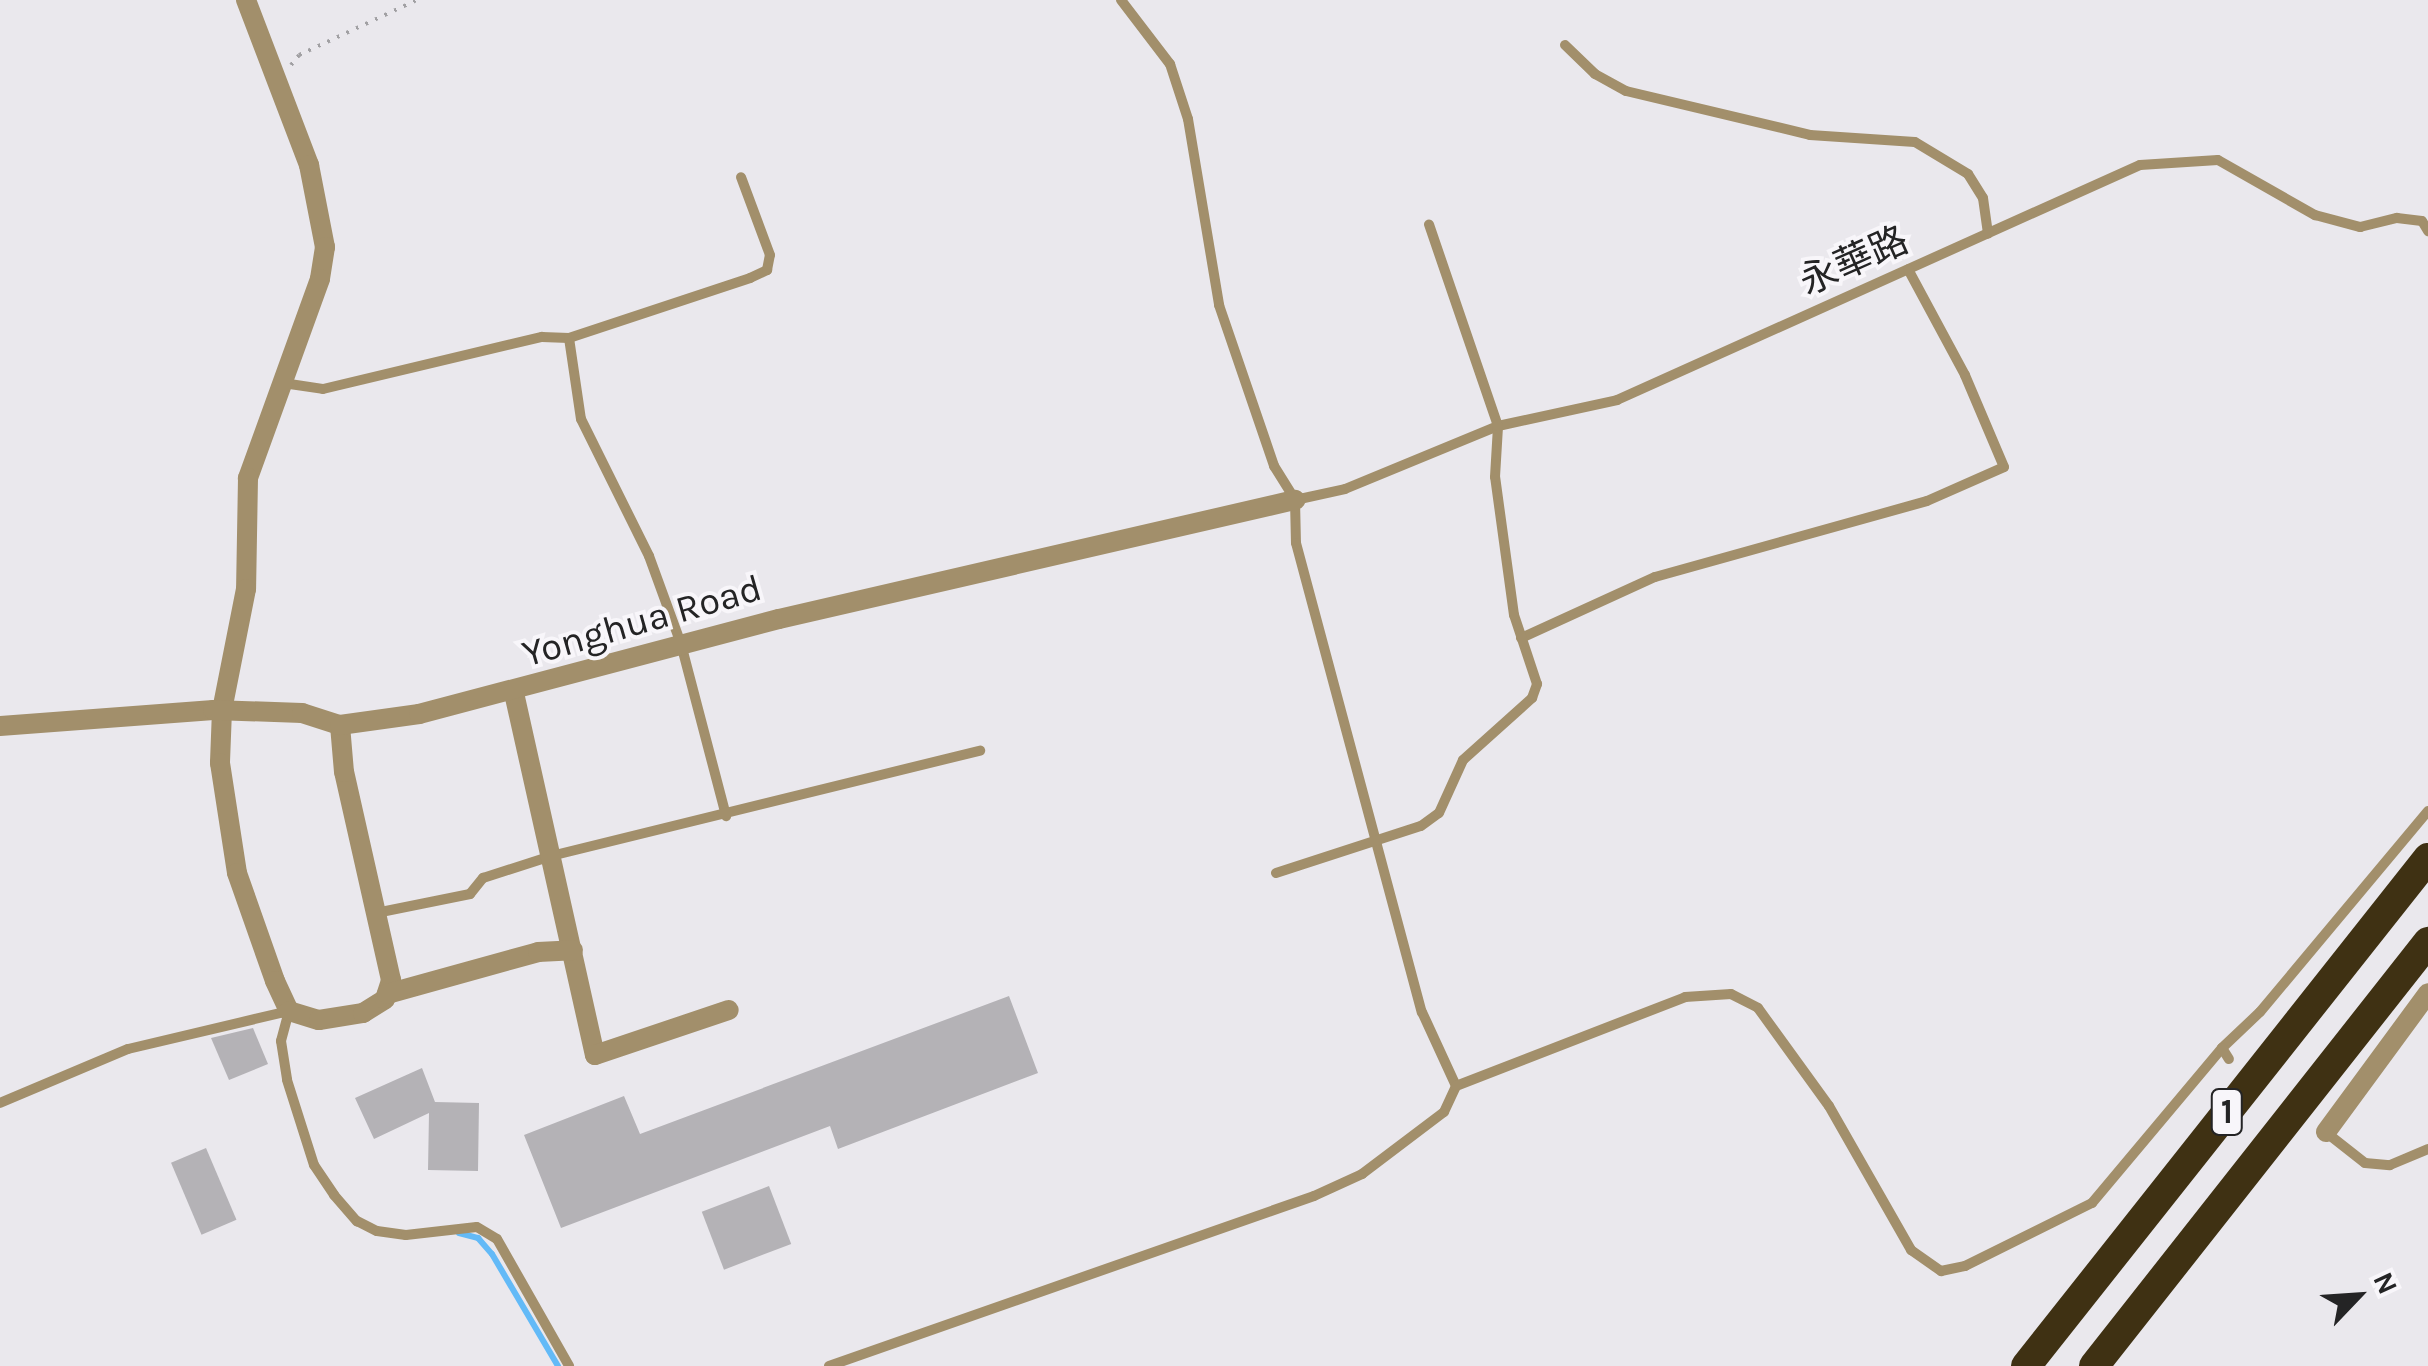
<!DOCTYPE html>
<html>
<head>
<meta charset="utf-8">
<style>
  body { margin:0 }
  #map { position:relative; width:2428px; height:1366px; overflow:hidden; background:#eae8ed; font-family:Karla,"Noto Sans TC",sans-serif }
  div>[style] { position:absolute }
  .stream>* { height:6px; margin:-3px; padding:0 3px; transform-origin:3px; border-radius:3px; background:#63baf7 }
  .building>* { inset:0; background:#b4b2b6; transform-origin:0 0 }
  .path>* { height:4px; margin-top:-2px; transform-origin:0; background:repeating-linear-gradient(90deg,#a1a0a3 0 2.5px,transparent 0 10.5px) }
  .service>* { height:10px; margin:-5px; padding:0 5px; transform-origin:5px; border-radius:5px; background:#a28f6b }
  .minor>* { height:20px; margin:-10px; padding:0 10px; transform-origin:10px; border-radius:10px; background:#a28f6b }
  .motorway>* { height:30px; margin:-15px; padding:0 15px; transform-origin:15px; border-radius:15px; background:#3f3113 }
  span { translate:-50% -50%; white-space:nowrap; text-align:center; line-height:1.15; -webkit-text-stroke:8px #f8f6fa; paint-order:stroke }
  .shield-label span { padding:2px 8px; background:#f8f6fa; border:2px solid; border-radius:8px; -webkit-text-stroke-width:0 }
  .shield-label { font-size:35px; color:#242425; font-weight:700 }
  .street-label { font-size:38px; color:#242425 }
  .north { position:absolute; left:2308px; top:1246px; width:100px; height:100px; -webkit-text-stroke:8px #f8f6fa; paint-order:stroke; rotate:65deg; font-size:28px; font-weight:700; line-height:40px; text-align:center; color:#242425 }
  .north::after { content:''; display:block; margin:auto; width:35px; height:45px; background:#242425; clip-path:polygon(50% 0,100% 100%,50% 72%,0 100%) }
</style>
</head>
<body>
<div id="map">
  <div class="stream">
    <div style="left:459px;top:1233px;width:20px;rotate:15deg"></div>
    <div style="left:478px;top:1238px;width:21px;rotate:49deg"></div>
    <div style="left:492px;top:1254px;width:130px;rotate:59.5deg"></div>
  </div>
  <div class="building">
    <div style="clip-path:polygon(1009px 996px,1038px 1073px,838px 1149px,830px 1126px,561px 1228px,524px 1135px,624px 1096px,640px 1134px)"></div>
    <div style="clip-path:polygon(253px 1028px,268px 1064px,229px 1080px,211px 1038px)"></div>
    <div style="clip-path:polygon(422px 1068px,435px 1102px,479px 1103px,478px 1171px,428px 1170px,429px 1113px,374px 1139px,355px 1098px)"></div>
    <div style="left:206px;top:1148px;width:78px;height:38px;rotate:67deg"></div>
    <div style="left:769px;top:1186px;width:62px;height:72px;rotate:69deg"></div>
  </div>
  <div class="path">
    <div style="left:291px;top:65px;width:13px;rotate:-51deg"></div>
    <div style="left:299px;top:55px;width:130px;rotate:-25deg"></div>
  </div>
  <div class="service">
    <div style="left:1121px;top:0;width:81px;rotate:52.6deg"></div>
    <div style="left:1170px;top:64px;width:58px;rotate:71.9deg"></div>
    <div style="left:1188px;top:119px;width:189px;rotate:80.5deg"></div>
    <div style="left:1219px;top:305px;width:170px;rotate:71.1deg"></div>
    <div style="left:1274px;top:466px;width:40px;rotate:58deg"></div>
    <div style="left:1295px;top:500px;width:43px;rotate:88.7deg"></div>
    <div style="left:1296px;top:543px;width:486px;rotate:75deg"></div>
    <div style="left:1422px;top:1012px;width:81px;rotate:65.3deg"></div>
    <div style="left:1565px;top:45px;width:42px;rotate:44deg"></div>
    <div style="left:1595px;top:74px;width:35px;rotate:29deg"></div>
    <div style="left:1626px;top:91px;width:189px;rotate:13.4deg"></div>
    <div style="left:1810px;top:135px;width:105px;rotate:3.8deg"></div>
    <div style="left:1915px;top:142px;width:62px;rotate:31.1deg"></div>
    <div style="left:1968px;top:174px;width:28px;rotate:58deg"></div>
    <div style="left:1983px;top:198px;width:36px;rotate:82deg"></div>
    <div style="left:569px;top:338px;width:82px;rotate:81.6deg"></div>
    <div style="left:581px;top:419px;width:153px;rotate:63.6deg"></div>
    <div style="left:649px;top:556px;width:94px;rotate:70deg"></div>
    <div style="left:681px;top:644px;width:178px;rotate:75.3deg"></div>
    <div style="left:283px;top:383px;width:40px;rotate:8.5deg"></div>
    <div style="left:323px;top:389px;width:225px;rotate:-13.4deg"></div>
    <div style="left:542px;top:337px;width:27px;rotate:2deg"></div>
    <div style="left:569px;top:338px;width:191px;rotate:-18.3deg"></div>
    <div style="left:750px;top:278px;width:19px;rotate:-25deg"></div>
    <div style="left:767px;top:270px;width:15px;rotate:-79deg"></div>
    <div style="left:770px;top:255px;width:83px;rotate:-110.4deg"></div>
    <div style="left:1295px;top:500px;width:51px;rotate:-12.4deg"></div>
    <div style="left:1345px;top:489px;width:165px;rotate:-22.4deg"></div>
    <div style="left:1498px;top:426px;width:122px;rotate:-12.3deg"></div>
    <div style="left:1617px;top:400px;width:573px;rotate:-24.2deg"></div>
    <div style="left:2140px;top:165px;width:78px;rotate:-3.7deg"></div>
    <div style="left:2218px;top:160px;width:112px;rotate:29.6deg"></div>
    <div style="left:2315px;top:215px;width:47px;rotate:14.9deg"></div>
    <div style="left:2360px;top:227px;width:38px;rotate:-14deg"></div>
    <div style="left:2397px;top:218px;width:25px;rotate:7deg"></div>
    <div style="left:2422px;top:221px;width:12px;rotate:59deg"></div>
    <div style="left:1521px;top:638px;width:147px;rotate:-24.5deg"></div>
    <div style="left:1655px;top:577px;width:282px;rotate:-15.6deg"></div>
    <div style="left:1927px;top:501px;width:84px;rotate:-23.8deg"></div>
    <div style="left:2004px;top:467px;width:100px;rotate:-113deg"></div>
    <div style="left:1965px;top:375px;width:120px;rotate:-118.3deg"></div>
    <div style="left:1276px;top:873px;width:152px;rotate:-18deg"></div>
    <div style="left:1421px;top:826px;width:22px;rotate:-36deg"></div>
    <div style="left:1439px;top:813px;width:58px;rotate:-65.6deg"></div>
    <div style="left:1463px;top:760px;width:93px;rotate:-41.9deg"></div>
    <div style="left:1532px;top:698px;width:15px;rotate:-70deg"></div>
    <div style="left:1537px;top:684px;width:73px;rotate:-108.4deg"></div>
    <div style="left:1514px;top:615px;width:139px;rotate:-97.8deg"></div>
    <div style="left:1495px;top:477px;width:51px;rotate:-86.6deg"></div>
    <div style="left:1498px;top:426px;width:213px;rotate:-108.9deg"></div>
    <div style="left:376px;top:913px;width:96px;rotate:-11.4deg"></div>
    <div style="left:470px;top:894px;width:21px;rotate:-51deg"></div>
    <div style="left:483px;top:878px;width:71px;rotate:-17.9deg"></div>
    <div style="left:551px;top:856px;width:442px;rotate:-13.8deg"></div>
    <div style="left:2222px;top:1048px;width:52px;rotate:-43.5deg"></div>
    <div style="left:2260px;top:1012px;width:262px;rotate:-50.1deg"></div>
    <div style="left:0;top:1103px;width:139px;rotate:-22.9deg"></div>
    <div style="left:128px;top:1049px;width:165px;rotate:-13.3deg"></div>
    <div style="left:289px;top:1011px;width:31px;rotate:105deg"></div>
    <div style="left:281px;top:1041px;width:39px;rotate:81deg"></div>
    <div style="left:287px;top:1080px;width:89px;rotate:72.4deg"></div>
    <div style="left:314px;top:1165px;width:36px;rotate:56deg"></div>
    <div style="left:334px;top:1195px;width:35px;rotate:49deg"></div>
    <div style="left:357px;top:1221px;width:22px;rotate:27deg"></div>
    <div style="left:377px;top:1231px;width:29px;rotate:8deg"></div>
    <div style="left:406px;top:1235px;width:71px;rotate:-6.4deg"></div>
    <div style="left:477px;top:1227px;width:23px;rotate:31deg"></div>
    <div style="left:497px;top:1239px;width:146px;rotate:60.4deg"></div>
    <div style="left:2323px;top:1130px;width:53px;rotate:38.2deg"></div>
    <div style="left:2365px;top:1163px;width:25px;rotate:5deg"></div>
    <div style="left:2390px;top:1165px;width:41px;rotate:-22.8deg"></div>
    <div style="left:829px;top:1366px;width:514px;rotate:-19.32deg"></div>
    <div style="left:1314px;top:1196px;width:53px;rotate:-24.6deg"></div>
    <div style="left:1362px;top:1174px;width:103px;rotate:-37.1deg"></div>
    <div style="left:1444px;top:1112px;width:29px;rotate:-65deg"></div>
    <div style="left:1456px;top:1086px;width:246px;rotate:-21.2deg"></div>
    <div style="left:1685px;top:997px;width:46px;rotate:-3.7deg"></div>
    <div style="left:1731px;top:994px;width:30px;rotate:27deg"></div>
    <div style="left:1758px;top:1008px;width:121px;rotate:54.1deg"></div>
    <div style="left:1829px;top:1106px;width:166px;rotate:60.3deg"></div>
    <div style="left:1911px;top:1250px;width:37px;rotate:35deg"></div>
    <div style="left:1941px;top:1271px;width:25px;rotate:-12deg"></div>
    <div style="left:1965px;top:1266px;width:142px;rotate:-26.4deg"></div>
    <div style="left:2092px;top:1203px;width:202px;rotate:-50deg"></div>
    <div style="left:2222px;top:1048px;width:13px;rotate:58deg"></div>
  </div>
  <div class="minor">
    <div style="left:246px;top:0;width:177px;rotate:69.1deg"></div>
    <div style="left:309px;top:165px;width:84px;rotate:79deg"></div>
    <div style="left:325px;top:247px;width:32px;rotate:99deg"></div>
    <div style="left:320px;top:279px;width:212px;rotate:109.9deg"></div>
    <div style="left:248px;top:478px;width:111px;rotate:91deg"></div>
    <div style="left:246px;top:589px;width:123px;rotate:101.2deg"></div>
    <div style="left:222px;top:710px;width:53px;rotate:92.2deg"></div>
    <div style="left:220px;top:763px;width:111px;rotate:81.2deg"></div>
    <div style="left:237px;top:873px;width:114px;rotate:70.6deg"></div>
    <div style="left:275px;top:981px;width:33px;rotate:65deg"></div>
    <div style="left:289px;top:1011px;width:31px;rotate:17deg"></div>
    <div style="left:319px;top:1020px;width:45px;rotate:-9deg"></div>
    <div style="left:363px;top:1013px;width:26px;rotate:-32deg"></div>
    <div style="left:385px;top:999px;width:20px;rotate:-72deg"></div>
    <div style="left:391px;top:980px;width:213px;rotate:-102.7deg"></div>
    <div style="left:344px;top:772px;width:47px;rotate:-94.9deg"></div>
    <div style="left:514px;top:693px;width:371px;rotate:77.4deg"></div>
    <div style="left:595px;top:1055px;width:141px;rotate:-18.6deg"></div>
    <div style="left:0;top:726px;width:214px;rotate:-4.3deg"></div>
    <div style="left:213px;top:710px;width:89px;rotate:1.9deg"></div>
    <div style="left:302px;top:713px;width:40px;rotate:18deg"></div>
    <div style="left:340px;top:725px;width:80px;rotate:-7.9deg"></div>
    <div style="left:419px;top:714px;width:372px;rotate:-14.8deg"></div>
    <div style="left:779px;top:619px;width:530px;rotate:-12.99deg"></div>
    <div style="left:387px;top:994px;width:157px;rotate:-15.5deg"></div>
    <div style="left:538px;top:952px;width:35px;rotate:-3deg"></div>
    <div style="left:2326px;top:1132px;width:172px;rotate:-53.7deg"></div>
  </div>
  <div class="motorway">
    <div style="left:2026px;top:1366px;width:648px;rotate:-51.64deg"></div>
    <div style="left:2094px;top:1366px;width:540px;rotate:-51.77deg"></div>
  </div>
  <div class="shield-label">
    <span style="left:2227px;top:1112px">1</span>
  </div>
  <div class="street-label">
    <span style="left:1854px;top:261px;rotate:-24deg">永華路</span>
    <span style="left:642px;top:621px;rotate:-16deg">Yonghua Road</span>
  </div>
  <div class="north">N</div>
</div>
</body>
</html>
